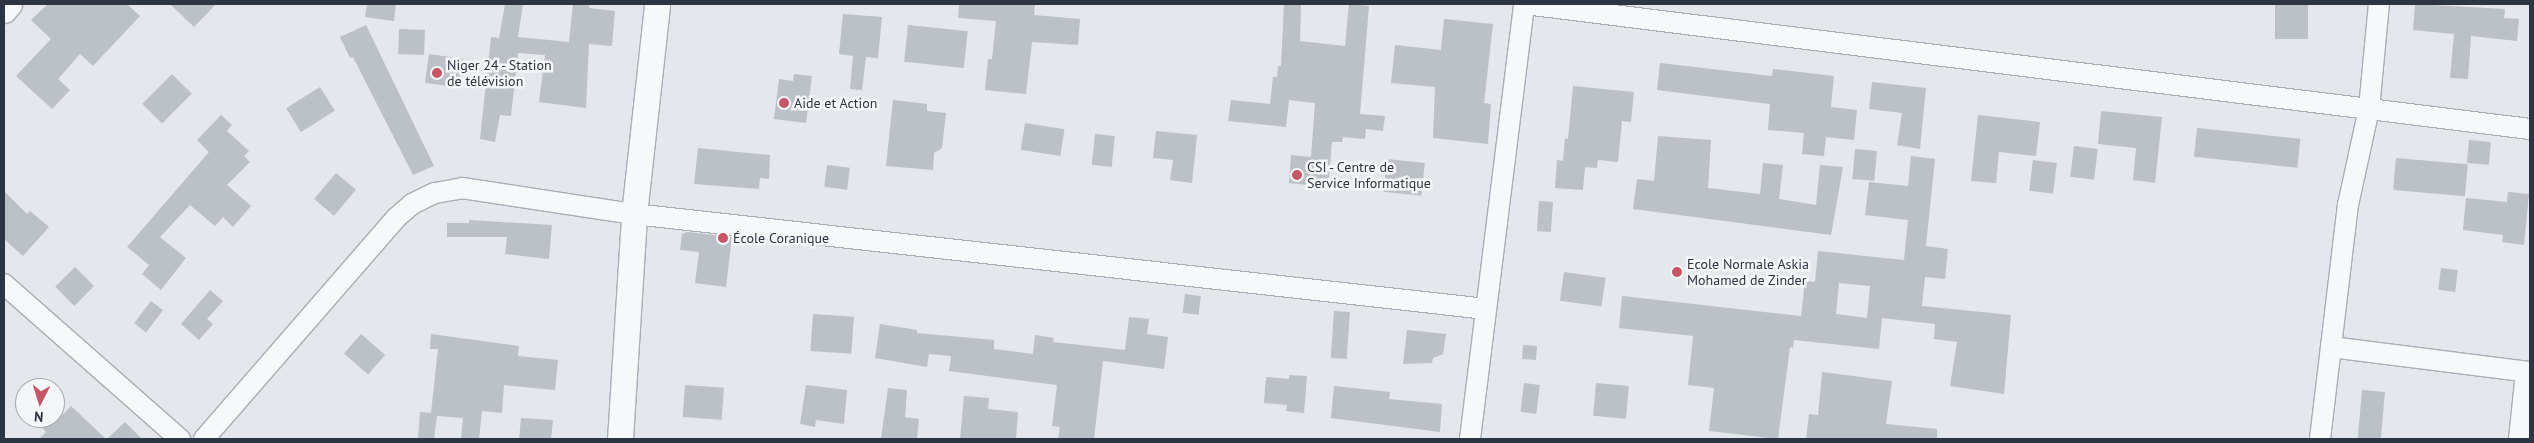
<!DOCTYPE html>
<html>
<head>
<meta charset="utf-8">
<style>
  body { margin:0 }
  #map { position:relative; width:2534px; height:443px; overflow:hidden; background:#e4e7eb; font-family:"PT Sans",sans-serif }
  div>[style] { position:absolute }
  .building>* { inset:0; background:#bcc0c7; transform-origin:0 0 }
  .roads { filter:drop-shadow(1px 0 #a9aeb5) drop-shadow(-1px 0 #a9aeb5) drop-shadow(0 1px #a9aeb5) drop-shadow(0 -1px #a9aeb5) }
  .minor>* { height:20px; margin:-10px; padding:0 10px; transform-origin:10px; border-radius:10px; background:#f7f8f9 }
  .tertiary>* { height:25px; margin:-12.5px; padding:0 12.5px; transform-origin:12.5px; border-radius:12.5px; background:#f7f8f9 }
  .dots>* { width:14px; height:14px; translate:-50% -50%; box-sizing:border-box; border:2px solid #f4f6f8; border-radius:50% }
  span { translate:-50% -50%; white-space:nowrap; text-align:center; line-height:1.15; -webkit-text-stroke:5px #f4f6f8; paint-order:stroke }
  .poi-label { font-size:14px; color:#2d3542 }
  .left { translate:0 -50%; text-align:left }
  .frame { position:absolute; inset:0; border:5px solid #2d3542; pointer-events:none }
  .north { position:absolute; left:15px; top:378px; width:50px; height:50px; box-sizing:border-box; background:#f4f6f8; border:1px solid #a4a9af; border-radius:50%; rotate:185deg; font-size:14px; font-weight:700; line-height:20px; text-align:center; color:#2d3542 }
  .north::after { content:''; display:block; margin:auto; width:18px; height:22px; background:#c45665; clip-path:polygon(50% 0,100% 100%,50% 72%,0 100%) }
</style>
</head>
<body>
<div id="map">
  <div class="building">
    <div style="clip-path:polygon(48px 4px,127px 4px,140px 16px,93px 66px,80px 54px,58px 79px,70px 90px,52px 109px,16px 76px,51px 39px,31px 20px)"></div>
    <div style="clip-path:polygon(170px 4px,216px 4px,194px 27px)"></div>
    <div style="clip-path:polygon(367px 4px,396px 4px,394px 21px,365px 17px)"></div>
    <div style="clip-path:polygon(505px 4px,523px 4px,518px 37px,569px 42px,573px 4px,590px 4px,589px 8px,615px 11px,612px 46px,589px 44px,586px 108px,539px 102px,545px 55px,518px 53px,511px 116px,500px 115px,495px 142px,480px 139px,491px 37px,499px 38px)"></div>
    <div style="clip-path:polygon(959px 4px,1035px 4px,1034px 15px,1080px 19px,1078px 45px,1032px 42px,1026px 94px,985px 90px,988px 59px,992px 59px,996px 21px,958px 18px)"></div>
    <div style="clip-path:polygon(1284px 4px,1301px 4px,1300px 41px,1345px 46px,1349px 4px,1369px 6px,1360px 114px,1385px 116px,1383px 131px,1366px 129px,1365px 139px,1343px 137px,1342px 142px,1332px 142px,1328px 187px,1289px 183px,1291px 155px,1311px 157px,1315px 103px,1289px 100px,1286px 127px,1228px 121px,1231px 100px,1270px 104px,1273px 77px,1277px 77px,1278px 66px,1281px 66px)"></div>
    <div style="left:2275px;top:4px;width:33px;height:35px"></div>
    <div style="clip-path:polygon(2415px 4px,2505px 9px,2504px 18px,2519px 19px,2517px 41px,2471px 36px,2468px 79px,2450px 78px,2454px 34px,2413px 30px)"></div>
    <div style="clip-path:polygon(843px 14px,882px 17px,878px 58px,866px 57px,862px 90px,850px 89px,853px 56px,839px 54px)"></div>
    <div style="clip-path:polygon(1444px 19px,1493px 24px,1484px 103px,1491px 104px,1488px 144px,1433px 138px,1435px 87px,1391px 83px,1395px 45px,1441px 50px)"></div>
    <div style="clip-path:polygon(366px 25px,434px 166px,413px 175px,353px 57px,350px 58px,340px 37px)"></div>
    <div style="left:908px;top:25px;width:60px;height:37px;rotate:6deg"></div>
    <div style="left:399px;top:29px;width:26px;height:25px;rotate:2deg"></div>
    <div style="left:429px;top:54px;width:34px;height:29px;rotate:8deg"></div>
    <div style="clip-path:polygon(1660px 63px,1772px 76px,1773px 69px,1834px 76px,1831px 107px,1857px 110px,1854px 140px,1826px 137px,1824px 156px,1802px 154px,1804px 133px,1768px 130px,1770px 104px,1657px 90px)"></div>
    <div style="left:172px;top:74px;width:28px;height:42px;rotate:45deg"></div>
    <div style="clip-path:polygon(794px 74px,812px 76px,806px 123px,774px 119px,779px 79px,793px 81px)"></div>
    <div style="clip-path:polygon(1872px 82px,1926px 88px,1920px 149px,1897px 145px,1902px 113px,1869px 109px)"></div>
    <div style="clip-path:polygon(1573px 86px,1634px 92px,1631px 122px,1622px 121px,1618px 162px,1598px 160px,1597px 168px,1585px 167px,1583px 190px,1555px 188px,1557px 160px,1563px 161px,1565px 138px,1568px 139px)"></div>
    <div style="left:320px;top:87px;width:28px;height:40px;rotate:58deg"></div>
    <div style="clip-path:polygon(893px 100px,927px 104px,927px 111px,946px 113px,942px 148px,934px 153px,933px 170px,886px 166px)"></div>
    <div style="clip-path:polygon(2101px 111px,2162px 117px,2155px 183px,2133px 180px,2136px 148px,2098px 144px)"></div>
    <div style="clip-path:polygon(221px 115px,232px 125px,227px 131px,249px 151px,244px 156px,250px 162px,227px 185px,251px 206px,233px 227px,223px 217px,215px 226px,190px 205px,160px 237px,186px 258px,161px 290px,142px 274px,149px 265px,127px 247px,209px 152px,197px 140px)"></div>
    <div style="clip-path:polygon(1978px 115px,2040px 122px,2036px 156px,1999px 152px,1996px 183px,1971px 181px)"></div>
    <div style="left:1025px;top:123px;width:40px;height:27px;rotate:9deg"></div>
    <div style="left:2197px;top:128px;width:104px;height:29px;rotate:6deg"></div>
    <div style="clip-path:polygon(1156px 131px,1197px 135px,1192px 183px,1170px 180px,1173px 160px,1153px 158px)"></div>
    <div style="left:1095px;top:134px;width:20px;height:31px;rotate:6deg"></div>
    <div style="clip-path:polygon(1658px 136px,1711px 140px,1708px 188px,1760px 194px,1763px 163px,1783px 165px,1779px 199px,1816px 205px,1820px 165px,1843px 167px,1831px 235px,1633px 209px,1637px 179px,1654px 181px)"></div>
    <div style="left:2469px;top:140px;width:22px;height:23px;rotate:5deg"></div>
    <div style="left:2074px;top:146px;width:24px;height:31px;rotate:7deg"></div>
    <div style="clip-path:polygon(698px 148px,770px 155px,769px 179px,760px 178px,759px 189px,694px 184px)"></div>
    <div style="left:1855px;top:149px;width:22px;height:30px;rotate:5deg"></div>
    <div style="clip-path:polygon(evenodd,1911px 156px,1935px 159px,1926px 246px,1948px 249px,1945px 279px,1925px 277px,1922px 306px,2011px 315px,2004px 394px,1950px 386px,1957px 342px,1934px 339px,1935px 324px,1882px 318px,1879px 349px,1794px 340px,1793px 348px,1790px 347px,1778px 439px,1709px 431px,1714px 388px,1688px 385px,1693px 336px,1619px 328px,1622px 296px,1801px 316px,1805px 281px,1815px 282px,1818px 251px,1904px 260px,1908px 220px,1865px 215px,1869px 182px,1908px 186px,1911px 156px,1839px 283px,1870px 286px,1867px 318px,1836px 314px,1839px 283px)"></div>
    <div style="left:2396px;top:158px;width:72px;height:32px;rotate:5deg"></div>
    <div style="left:1387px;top:159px;width:38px;height:33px;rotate:6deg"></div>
    <div style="left:2033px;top:160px;width:24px;height:31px;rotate:7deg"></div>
    <div style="left:827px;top:165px;width:23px;height:22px;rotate:7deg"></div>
    <div style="left:336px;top:173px;width:26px;height:34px;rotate:40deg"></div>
    <div style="clip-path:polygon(4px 191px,27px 214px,30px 211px,49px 227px,23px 256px,4px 239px)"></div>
    <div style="clip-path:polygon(2508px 192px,2529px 194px,2524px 245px,2502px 242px,2503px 235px,2463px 230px,2466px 198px,2507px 202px)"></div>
    <div style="left:1539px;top:201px;width:14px;height:30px;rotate:4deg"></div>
    <div style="clip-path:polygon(469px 220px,552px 225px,549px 259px,505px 254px,507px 237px,447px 237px,447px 223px,469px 223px)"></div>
    <div style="clip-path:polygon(687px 232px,732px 237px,726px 287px,695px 283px,699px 252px,680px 250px,682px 234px)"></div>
    <div style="left:75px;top:267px;width:27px;height:28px;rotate:45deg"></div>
    <div style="left:2441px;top:268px;width:17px;height:22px;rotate:7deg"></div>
    <div style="left:1564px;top:272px;width:42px;height:29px;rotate:8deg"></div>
    <div style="clip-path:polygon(210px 290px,223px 301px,207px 319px,213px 324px,199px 340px,181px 324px)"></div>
    <div style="left:1185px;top:294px;width:16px;height:19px;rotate:7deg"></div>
    <div style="left:151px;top:301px;width:15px;height:28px;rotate:37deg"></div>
    <div style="left:1334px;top:311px;width:16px;height:47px;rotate:4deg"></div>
    <div style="left:813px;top:314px;width:41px;height:37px;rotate:4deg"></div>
    <div style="clip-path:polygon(1129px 317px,1149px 319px,1147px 334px,1168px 337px,1164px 369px,1103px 361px,1094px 439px,1058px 439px,1060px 427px,1052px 426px,1057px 385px,949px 371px,951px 356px,929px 354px,927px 367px,875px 358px,880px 324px,917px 330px,917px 333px,994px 340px,994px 349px,1033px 354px,1035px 335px,1054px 338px,1053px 342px,1125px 350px)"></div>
    <div style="clip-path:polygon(1407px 330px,1446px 334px,1443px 354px,1433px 358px,1432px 363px,1403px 364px)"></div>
    <div style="left:361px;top:334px;width:32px;height:26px;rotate:41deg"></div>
    <div style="clip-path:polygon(431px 334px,519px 346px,518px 356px,558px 360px,555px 390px,504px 385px,502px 413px,482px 411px,479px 439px,461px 439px,463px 418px,437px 416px,434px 439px,418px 439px,420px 412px,431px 413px,438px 349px,430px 349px)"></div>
    <div style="left:1523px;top:345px;width:14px;height:14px;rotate:4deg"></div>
    <div style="clip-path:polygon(1822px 372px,1892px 381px,1886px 424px,1937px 429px,1937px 439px,1806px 439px,1809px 414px,1818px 415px)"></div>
    <div style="clip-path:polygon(1289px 375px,1307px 376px,1304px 413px,1286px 411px,1287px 405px,1264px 403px,1266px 377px,1289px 379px)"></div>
    <div style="left:1524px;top:383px;width:16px;height:29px;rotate:7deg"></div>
    <div style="left:1596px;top:383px;width:33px;height:33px;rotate:5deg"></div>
    <div style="left:685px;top:385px;width:39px;height:32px;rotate:4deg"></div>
    <div style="clip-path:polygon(806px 385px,847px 390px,844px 424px,816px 420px,815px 427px,800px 424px)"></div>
    <div style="clip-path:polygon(1334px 386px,1390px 392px,1389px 399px,1442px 404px,1440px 432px,1331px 418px)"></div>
    <div style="clip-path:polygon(888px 388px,907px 390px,905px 417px,919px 419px,917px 439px,881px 439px)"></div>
    <div style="left:2362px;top:390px;width:23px;height:49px;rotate:5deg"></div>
    <div style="clip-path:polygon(964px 396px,989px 398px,988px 409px,1018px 412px,1016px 439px,960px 439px)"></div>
    <div style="clip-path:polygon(71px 406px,106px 439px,39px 439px,46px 432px,33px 418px,59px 419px)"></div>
    <div style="clip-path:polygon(521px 418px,553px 420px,551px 439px,519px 439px)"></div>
    <div style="clip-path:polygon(125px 422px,142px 439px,107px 439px)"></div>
  </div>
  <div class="roads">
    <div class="minor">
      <div style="left:1525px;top:4px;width:1013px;rotate:7.09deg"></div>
      <div style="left:4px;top:284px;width:235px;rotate:41.4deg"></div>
      <div style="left:2331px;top:347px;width:201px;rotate:7.2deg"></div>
      <div style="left:204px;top:439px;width:293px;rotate:-49deg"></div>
      <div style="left:396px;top:218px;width:21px;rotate:-41deg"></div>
      <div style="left:412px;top:204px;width:25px;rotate:-26deg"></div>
      <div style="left:435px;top:193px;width:27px;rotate:-10deg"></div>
      <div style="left:462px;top:188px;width:174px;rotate:8.6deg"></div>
      <div style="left:634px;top:214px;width:857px;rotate:6.36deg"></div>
      <div style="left:1470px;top:439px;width:438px;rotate:-82.9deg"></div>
      <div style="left:2320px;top:439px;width:236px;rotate:-83.2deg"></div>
      <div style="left:2348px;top:205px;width:98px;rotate:-77.7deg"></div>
      <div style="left:2369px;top:109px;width:105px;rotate:-84.6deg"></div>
      <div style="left:2519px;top:439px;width:67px;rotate:-84deg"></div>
    </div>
    <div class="tertiary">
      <div style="left:4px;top:10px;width:8px;rotate:-50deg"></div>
      <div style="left:620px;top:439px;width:225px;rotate:-86.4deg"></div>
      <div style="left:634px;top:214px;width:211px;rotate:-83.7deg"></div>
    </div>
  </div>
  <div class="dots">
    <div style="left:437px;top:73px;background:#c45665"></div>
    <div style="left:784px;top:103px;background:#c45665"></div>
    <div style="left:1297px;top:175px;background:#c45665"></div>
    <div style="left:723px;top:238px;background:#c45665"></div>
    <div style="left:1677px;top:272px;background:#c45665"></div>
  </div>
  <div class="poi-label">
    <span class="left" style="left:447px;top:73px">Niger 24 - Station<br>de télévision</span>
    <span class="left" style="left:794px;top:103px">Aide et Action</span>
    <span class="left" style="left:1307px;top:175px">CSI - Centre de<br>Service Informatique</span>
    <span class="left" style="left:733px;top:238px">École Coranique</span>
    <span class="left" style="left:1687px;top:272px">Ecole Normale Askia<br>Mohamed de Zinder</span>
  </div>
  <div class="frame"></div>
  <div class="north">N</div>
</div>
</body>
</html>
